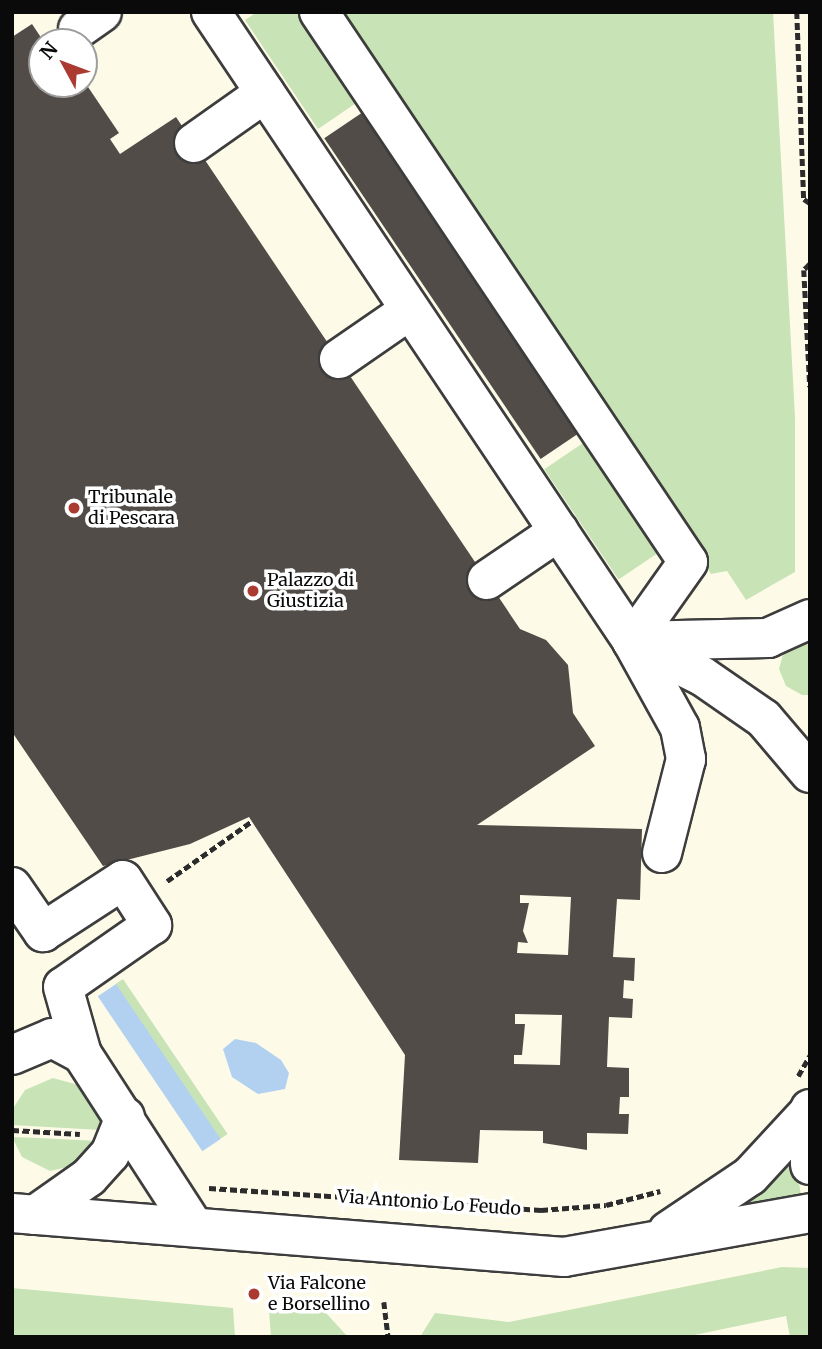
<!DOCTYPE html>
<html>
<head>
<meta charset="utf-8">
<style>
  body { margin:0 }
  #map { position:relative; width:822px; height:1349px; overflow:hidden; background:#fdfbe8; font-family:Merriweather,serif }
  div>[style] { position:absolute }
  .green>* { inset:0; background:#c8e3b6; transform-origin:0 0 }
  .water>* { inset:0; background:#b2d0ef; transform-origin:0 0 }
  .building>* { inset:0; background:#514c47; transform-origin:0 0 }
  .path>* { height:4.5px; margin-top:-2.25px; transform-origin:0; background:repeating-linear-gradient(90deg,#2c2c2c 0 7px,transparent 0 10.5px) }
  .roads { filter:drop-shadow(2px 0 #3d3d3d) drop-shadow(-2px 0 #3d3d3d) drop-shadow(0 2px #3d3d3d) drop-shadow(0 -2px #3d3d3d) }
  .minor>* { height:38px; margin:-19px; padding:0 19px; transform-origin:19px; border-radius:19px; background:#fff }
  .dots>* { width:19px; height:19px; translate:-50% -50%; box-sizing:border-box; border:4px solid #fff; border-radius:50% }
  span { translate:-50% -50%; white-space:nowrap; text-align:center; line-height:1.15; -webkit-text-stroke:7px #fff; paint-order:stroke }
  .poi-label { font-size:18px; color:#0a0a0a }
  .left { translate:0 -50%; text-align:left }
  .street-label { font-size:18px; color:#0a0a0a }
  .frame { position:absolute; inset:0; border:14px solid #0a0a0a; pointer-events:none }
  .north { position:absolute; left:28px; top:28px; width:70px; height:70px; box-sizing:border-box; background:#fff; border:2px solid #9d9d9d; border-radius:50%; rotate:311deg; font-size:19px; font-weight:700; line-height:28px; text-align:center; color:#0a0a0a }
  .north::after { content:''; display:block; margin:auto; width:24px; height:32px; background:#ab3a31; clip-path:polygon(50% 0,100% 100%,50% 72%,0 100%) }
</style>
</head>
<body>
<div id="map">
  <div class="green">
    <div style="clip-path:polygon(257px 12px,304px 12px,362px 99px,318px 129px,245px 20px)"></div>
    <div style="clip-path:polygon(335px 12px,773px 12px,795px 417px,795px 572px,746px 600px,727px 571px,711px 574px)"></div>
    <div style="left:589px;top:439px;width:133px;height:54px;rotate:56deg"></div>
    <div style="clip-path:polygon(810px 639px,810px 695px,802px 695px,786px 686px,779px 669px,784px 651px)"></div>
    <div style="left:123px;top:979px;width:187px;height:9px;rotate:56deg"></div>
    <div style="clip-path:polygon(53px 1078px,82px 1086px,100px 1110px,101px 1130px,12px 1125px,12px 1110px,25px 1090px)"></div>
    <div style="clip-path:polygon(12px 1137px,39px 1138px,99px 1141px,80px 1164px,50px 1171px,22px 1157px)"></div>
    <div style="clip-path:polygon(793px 1152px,803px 1205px,727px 1209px)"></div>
    <div style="clip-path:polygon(782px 1267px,810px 1268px,810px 1337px,790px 1337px,786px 1316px,685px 1337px,420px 1337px,435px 1313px,509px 1322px)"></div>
    <div style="clip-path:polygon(12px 1288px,233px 1308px,235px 1337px,12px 1337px)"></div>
    <div style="clip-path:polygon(269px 1310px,325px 1312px,348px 1337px,271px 1337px)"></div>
  </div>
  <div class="water">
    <div style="left:116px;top:984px;width:187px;height:22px;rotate:56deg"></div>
    <div style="clip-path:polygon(235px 1039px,256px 1043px,281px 1060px,289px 1073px,285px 1089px,258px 1094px,232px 1077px,223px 1049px)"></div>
  </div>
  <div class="building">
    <div style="clip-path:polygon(evenodd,32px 24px,44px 42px,42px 84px,84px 81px,119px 133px,110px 139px,120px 154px,176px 117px,520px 629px,546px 640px,568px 665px,573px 713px,595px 746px,477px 825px,642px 829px,640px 900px,617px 899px,613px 957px,635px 958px,634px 981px,624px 980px,623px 998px,633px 999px,632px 1018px,609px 1017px,607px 1067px,629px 1068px,629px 1097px,620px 1097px,619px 1114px,629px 1114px,628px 1134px,587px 1133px,587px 1150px,543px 1143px,543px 1131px,480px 1130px,478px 1163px,399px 1160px,405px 1055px,249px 817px,190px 844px,103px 866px,12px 732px,12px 37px,32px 24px,520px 895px,571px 897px,568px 955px,517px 953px,518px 942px,528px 943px,523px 931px,529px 903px,520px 903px,520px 895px,32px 24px,515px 1014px,562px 1015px,560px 1065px,514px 1064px,514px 1055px,522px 1055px,525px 1024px,515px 1024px,515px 1014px)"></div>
    <div style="left:369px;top:108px;width:387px;height:54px;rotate:56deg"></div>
  </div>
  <div class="path">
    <div style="left:797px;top:12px;width:187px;rotate:87.9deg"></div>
    <div style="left:804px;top:199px;width:7px;rotate:34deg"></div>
    <div style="left:810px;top:264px;width:8px;rotate:135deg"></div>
    <div style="left:804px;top:270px;width:117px;rotate:87.1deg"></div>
    <div style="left:167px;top:881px;width:104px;rotate:-35.2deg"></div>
    <div style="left:798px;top:1076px;width:24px;rotate:-60deg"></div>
    <div style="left:12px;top:1130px;width:68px;rotate:3.4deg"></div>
    <div style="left:209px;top:1188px;width:333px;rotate:3.8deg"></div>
    <div style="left:541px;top:1210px;width:65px;rotate:-4.4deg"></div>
    <div style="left:606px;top:1205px;width:56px;rotate:-14.5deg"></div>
    <div style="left:384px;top:1302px;width:35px;rotate:83deg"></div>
  </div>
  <div class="roads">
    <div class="minor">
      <div style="left:211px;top:12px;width:757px;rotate:56.2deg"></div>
      <div style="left:632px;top:641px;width:99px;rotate:61.1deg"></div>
      <div style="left:680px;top:728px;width:32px;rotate:79deg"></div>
      <div style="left:686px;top:759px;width:97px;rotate:104.3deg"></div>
      <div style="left:319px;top:12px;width:662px;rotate:56.14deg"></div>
      <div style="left:688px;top:562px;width:97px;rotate:125.3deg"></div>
      <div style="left:78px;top:29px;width:29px;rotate:-35deg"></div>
      <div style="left:194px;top:143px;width:87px;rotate:-35.2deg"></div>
      <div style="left:339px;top:359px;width:86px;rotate:-34.6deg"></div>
      <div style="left:487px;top:580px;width:87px;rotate:-34.2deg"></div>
      <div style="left:810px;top:619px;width:46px;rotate:155.7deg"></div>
      <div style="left:768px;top:638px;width:136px;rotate:178.7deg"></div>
      <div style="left:632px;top:641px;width:78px;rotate:26.6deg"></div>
      <div style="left:702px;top:676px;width:75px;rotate:34.7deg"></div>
      <div style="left:764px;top:719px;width:71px;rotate:49.6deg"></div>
      <div style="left:12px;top:887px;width:55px;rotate:55.4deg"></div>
      <div style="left:43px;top:932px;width:95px;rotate:-33deg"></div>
      <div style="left:123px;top:880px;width:54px;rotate:57.2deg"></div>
      <div style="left:152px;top:925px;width:108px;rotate:145.1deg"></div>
      <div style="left:63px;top:987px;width:70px;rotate:74.2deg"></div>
      <div style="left:12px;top:1055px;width:43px;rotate:-23deg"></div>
      <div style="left:52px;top:1038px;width:34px;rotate:28deg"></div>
      <div style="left:82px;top:1054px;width:206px;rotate:57.1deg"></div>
      <div style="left:810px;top:1109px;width:56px;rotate:90deg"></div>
      <div style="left:12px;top:1213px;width:554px;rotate:4.56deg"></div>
      <div style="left:564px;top:1257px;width:250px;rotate:-10.1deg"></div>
      <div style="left:35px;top:1215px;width:66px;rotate:-35.1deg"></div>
      <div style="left:89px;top:1177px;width:31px;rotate:-48deg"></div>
      <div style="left:110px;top:1154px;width:40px;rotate:-68deg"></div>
      <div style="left:668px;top:1231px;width:99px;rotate:-33.9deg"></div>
      <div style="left:750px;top:1176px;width:87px;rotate:-47.3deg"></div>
    </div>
  </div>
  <div class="dots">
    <div style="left:74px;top:508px;background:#ab3a31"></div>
    <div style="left:253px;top:591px;background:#ab3a31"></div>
    <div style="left:254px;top:1294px;background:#ab3a31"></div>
  </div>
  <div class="poi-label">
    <span class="left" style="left:88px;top:508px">Tribunale<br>di Pescara</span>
    <span class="left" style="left:267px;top:591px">Palazzo di<br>Giustizia</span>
    <span class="left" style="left:268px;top:1294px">Via Falcone<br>e Borsellino</span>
  </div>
  <div class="street-label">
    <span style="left:429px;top:1203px;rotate:4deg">Via Antonio Lo Feudo</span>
  </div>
  <div class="frame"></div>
  <div class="north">N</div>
</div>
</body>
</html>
